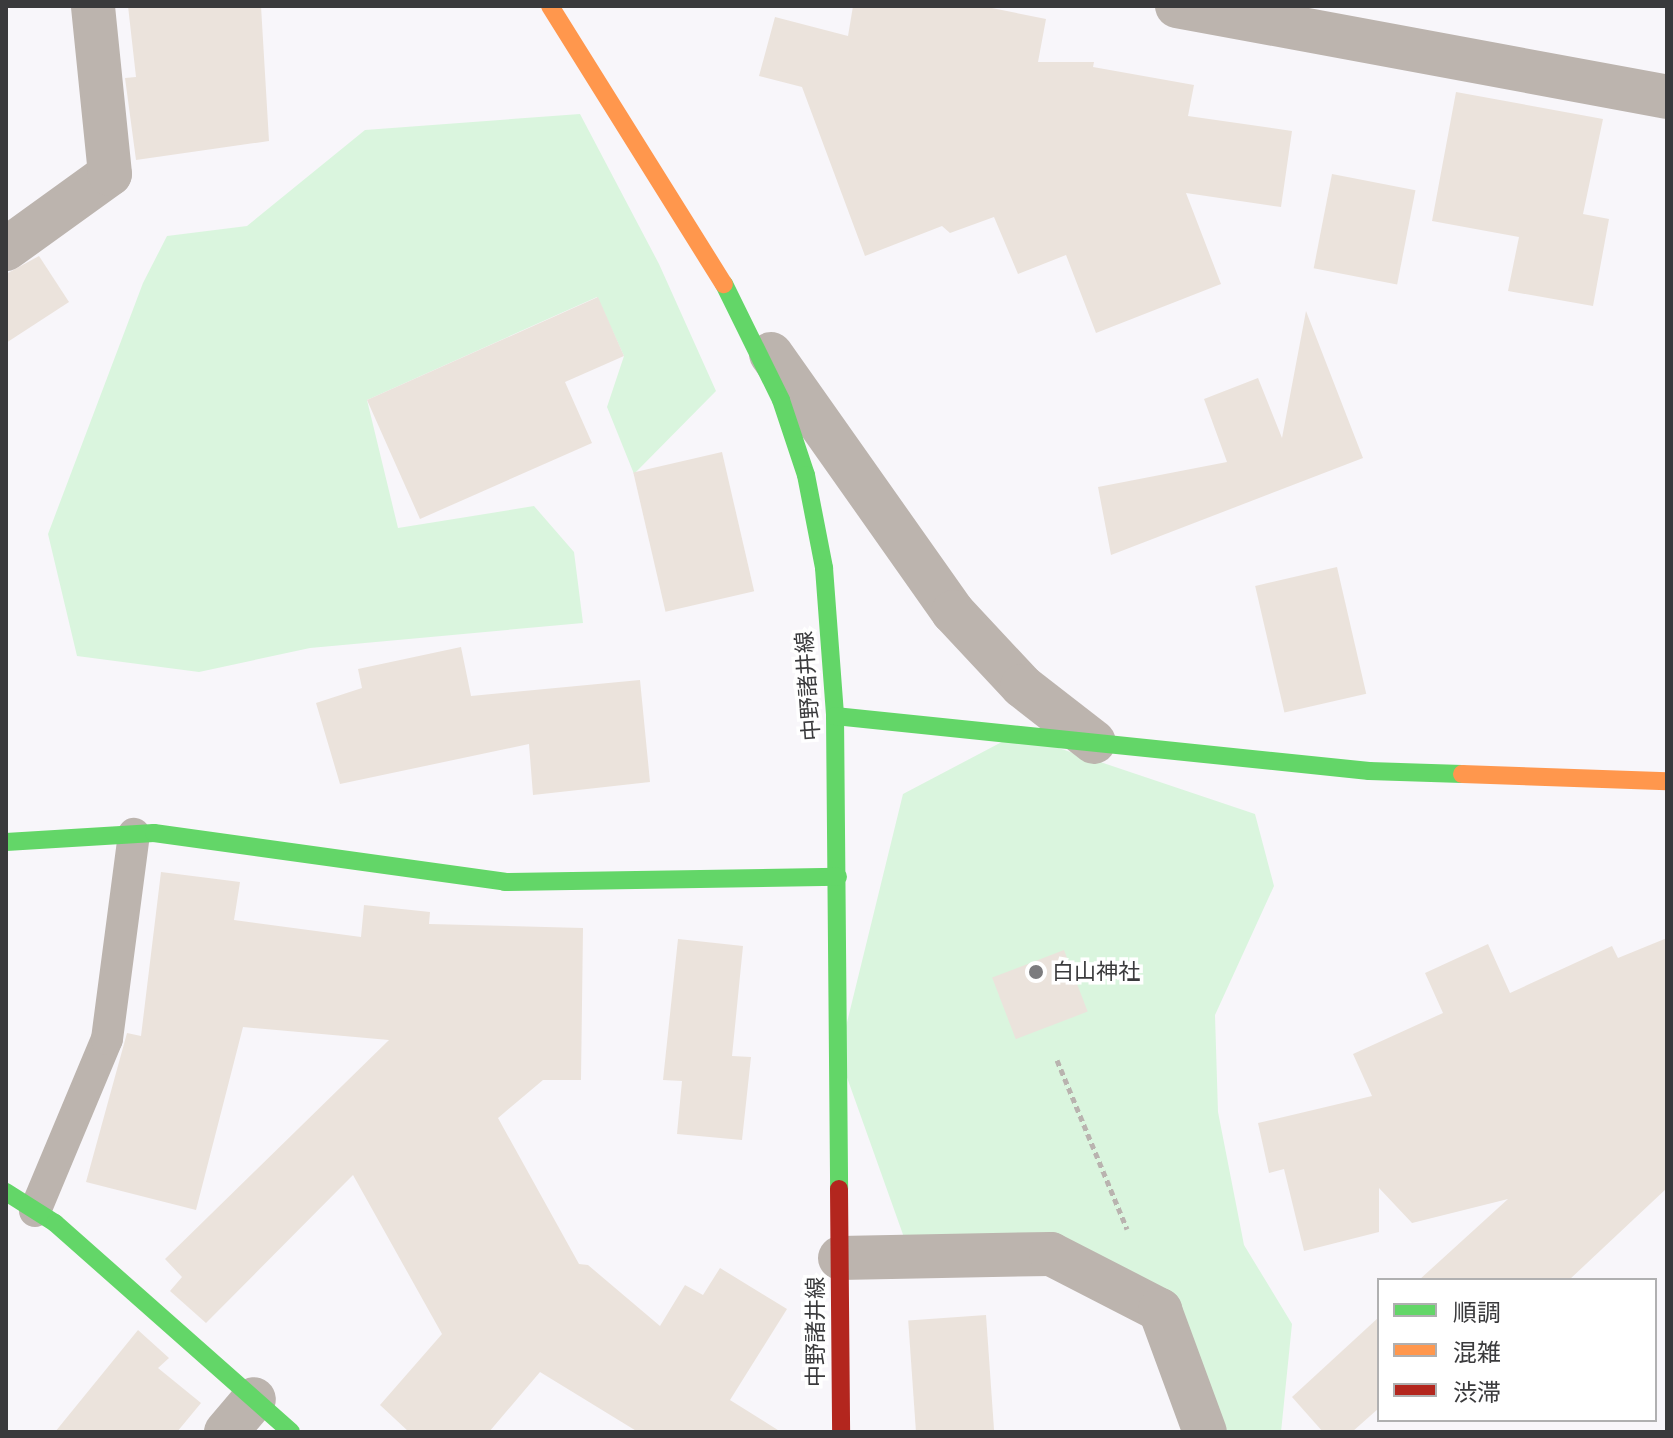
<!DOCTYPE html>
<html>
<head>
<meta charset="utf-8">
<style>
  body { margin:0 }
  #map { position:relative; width:1673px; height:1438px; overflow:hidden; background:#f8f6fa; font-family:Quicksand,"Noto Sans JP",sans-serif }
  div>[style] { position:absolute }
  .green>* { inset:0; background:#daf5de }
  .building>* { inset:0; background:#ebe3dc; transform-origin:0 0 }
  .path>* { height:5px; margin-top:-2.5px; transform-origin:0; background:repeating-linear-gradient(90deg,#b9b3af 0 6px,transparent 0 10px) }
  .lane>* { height:32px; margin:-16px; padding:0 16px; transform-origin:16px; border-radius:16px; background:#bcb4ae }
  .street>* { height:44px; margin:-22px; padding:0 22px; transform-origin:22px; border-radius:22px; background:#bcb4ae }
  .fast>* { height:18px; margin:-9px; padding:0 9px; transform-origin:9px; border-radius:9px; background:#63d668 }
  .slow>* { height:18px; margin:-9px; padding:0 9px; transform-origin:9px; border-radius:9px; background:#ff974d }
  .jam>* { height:18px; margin:-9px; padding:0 9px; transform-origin:9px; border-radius:9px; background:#b3261e }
  .dots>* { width:22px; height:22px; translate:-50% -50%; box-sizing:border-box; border:4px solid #fff; border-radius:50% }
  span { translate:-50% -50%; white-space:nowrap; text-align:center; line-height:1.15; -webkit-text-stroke:7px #fff; paint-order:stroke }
  .street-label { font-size:22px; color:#3a3a3c }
  .poi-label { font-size:22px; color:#3a3a3c }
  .left { translate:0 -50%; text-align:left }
  .frame { position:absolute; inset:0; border:8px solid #3a3a3c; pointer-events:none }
  .legend { position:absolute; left:1377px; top:1278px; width:280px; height:144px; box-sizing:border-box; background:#fff; border:2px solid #b0b0b1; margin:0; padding:10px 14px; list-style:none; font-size:24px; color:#3a3a3c }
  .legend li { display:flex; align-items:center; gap:16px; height:40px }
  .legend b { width:40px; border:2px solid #b0b0b1 }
</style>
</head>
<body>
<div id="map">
  <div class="green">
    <div style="clip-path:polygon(580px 114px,659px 264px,716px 391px,634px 474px,607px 407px,624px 356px,597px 297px,367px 400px,398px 528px,534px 506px,574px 552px,583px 623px,310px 648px,199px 672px,77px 656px,48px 534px,143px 283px,167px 236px,247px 226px,365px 130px)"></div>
    <div style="clip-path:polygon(1017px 734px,1255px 814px,1274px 886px,1215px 1015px,1218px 1112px,1244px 1245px,1292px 1324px,1281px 1432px,1205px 1432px,1160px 1310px,1051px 1254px,911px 1257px,839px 1055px,903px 794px)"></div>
  </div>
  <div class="building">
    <div style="clip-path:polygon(128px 6px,261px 6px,269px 141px,136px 160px,125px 78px,136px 77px)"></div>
    <div style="clip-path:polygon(853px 6px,982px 6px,1046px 19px,1038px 62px,1094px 62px,1093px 67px,1194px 85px,1188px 116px,1292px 131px,1281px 207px,1186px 193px,1221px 284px,1096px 333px,1066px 255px,1018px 274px,994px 217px,950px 233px,942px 226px,865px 256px,802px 87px,759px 76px,775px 17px,848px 36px)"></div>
    <div style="clip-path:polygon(1456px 92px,1603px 119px,1583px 214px,1609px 219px,1593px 306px,1508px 291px,1519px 237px,1432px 221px)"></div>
    <div style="left:1332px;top:174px;width:85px;height:96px;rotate:11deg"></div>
    <div style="clip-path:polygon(39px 256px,69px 302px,6px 343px,6px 274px)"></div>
    <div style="clip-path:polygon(598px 297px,624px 356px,565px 382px,592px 443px,420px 519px,367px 400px)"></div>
    <div style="clip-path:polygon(1306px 311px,1363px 458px,1111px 555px,1098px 487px,1227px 462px,1204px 399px,1258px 378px,1282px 438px)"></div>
    <div style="left:722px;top:452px;width:143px;height:91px;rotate:77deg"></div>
    <div style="left:1337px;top:567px;width:130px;height:84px;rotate:77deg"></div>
    <div style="clip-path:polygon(461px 647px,471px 696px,640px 680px,650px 782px,533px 795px,529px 744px,340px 784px,316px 703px,362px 688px,358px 669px)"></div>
    <div style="clip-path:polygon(161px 872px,240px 882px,234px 920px,361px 937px,364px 905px,430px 912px,429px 924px,583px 928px,581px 1080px,543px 1080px,498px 1118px,579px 1264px,588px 1265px,660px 1326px,685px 1285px,703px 1295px,720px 1268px,787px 1309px,730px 1400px,781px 1432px,638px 1432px,540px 1372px,489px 1432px,409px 1432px,380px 1405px,442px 1334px,353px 1175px,206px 1323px,170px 1291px,182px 1277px,165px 1259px,389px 1040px,243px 1027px,196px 1210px,86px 1182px,127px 1033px,141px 1036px)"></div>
    <div style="clip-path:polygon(1667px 938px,1667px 1188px,1569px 1280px,1419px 1280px,1508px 1199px,1412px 1223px,1379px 1188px,1379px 1232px,1304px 1251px,1284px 1169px,1269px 1173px,1258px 1123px,1372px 1096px,1353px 1054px,1443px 1013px,1425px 973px,1488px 944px,1510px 993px,1612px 946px,1618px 958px)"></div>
    <div style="clip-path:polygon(678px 939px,743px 946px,732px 1056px,751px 1057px,742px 1140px,677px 1134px,682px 1081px,663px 1080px)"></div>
    <div style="left:1064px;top:950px;width:66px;height:77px;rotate:69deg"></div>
    <div style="left:986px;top:1315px;width:117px;height:78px;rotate:86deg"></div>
    <div style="clip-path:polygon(1379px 1317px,1379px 1408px,1352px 1432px,1323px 1432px,1292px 1397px)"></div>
    <div style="clip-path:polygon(138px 1330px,169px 1358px,158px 1368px,201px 1403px,177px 1432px,55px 1432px)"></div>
  </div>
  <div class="path">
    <div style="left:1057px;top:1060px;width:183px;rotate:67.5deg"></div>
  </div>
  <div class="lane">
    <div style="left:35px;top:1211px;width:186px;rotate:-67.3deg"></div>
    <div style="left:107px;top:1039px;width:207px;rotate:-82.5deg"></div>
  </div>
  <div class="street">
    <div style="left:1177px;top:6px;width:498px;rotate:10.5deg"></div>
    <div style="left:6px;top:249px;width:128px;rotate:-35.8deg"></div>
    <div style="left:110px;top:174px;width:169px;rotate:-95.8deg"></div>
    <div style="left:771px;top:354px;width:316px;rotate:54.8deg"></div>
    <div style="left:953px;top:612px;width:101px;rotate:47deg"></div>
    <div style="left:1022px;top:686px;width:91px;rotate:37.9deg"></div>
    <div style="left:840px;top:1258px;width:211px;rotate:-1.1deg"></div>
    <div style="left:1051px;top:1254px;width:123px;rotate:27.2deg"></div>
    <div style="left:1160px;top:1310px;width:130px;rotate:69.8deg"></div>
    <div style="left:226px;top:1432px;width:43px;rotate:-49.7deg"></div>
  </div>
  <div class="fast">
    <div style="left:724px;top:284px;width:129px;rotate:63.8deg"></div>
    <div style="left:781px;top:400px;width:79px;rotate:71.6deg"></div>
    <div style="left:806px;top:475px;width:95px;rotate:79deg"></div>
    <div style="left:824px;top:568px;width:148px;rotate:85.7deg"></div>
    <div style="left:835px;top:716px;width:473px;rotate:89.5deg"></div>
    <div style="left:835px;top:716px;width:537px;rotate:5.88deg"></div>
    <div style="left:1369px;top:771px;width:93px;rotate:1.8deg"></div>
    <div style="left:6px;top:842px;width:148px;rotate:-3.5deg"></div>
    <div style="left:154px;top:833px;width:354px;rotate:7.9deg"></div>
    <div style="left:505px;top:882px;width:333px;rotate:-0.9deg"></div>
    <div style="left:6px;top:1192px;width:58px;rotate:32.3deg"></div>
    <div style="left:55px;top:1223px;width:315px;rotate:41.5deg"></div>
  </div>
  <div class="slow">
    <div style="left:550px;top:6px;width:328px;rotate:58deg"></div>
    <div style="left:1462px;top:774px;width:205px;rotate:2deg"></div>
  </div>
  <div class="jam">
    <div style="left:839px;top:1189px;width:243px;rotate:89.5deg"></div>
  </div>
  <div class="dots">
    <div style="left:1036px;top:972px;background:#7c7c7e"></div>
  </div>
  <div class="street-label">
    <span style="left:808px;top:686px;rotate:-94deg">中野諸井線</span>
    <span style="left:816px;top:1332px;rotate:-90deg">中野諸井線</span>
  </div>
  <div class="poi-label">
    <span class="left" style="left:1052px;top:972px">白山神社</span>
  </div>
  <div class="frame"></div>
  <ul class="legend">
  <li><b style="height:10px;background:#63d668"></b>順調</li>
  <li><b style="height:10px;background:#ff974d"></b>混雑</li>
  <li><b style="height:10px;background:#b3261e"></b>渋滞</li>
  </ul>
</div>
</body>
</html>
